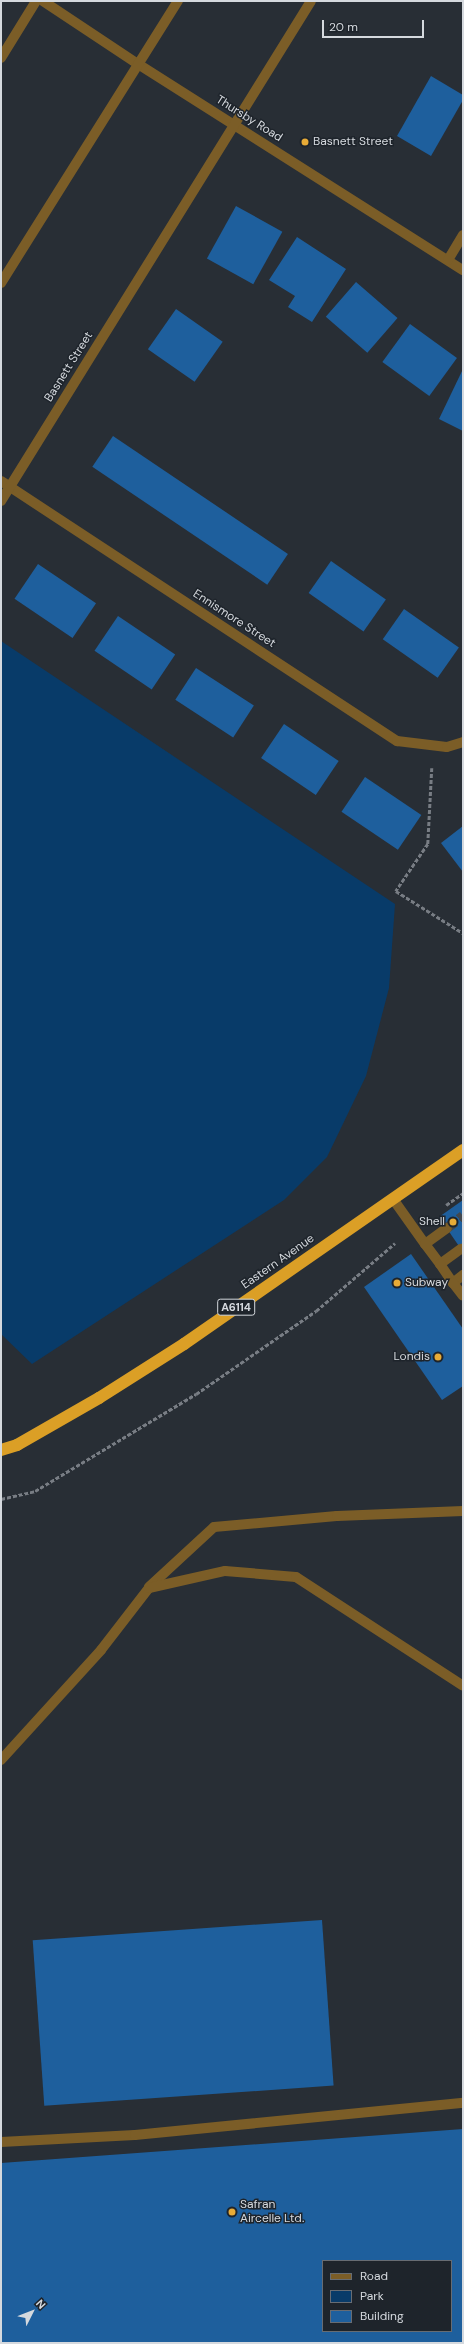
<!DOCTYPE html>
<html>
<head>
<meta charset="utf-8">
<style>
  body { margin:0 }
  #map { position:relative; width:464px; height:2344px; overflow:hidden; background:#282e35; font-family:"DM Sans",sans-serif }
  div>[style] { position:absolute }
  .green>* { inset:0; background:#083b69 }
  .building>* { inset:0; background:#1e5f9d; transform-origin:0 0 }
  .minor-tunnel>* { height:10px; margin-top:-5px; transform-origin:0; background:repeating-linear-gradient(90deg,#42484e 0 10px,transparent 0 15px) }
  .path>* { height:2.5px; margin-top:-1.25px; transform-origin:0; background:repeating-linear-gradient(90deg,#787d84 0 4px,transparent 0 6px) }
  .minor>* { height:10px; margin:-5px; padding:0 5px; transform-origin:5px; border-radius:5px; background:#7b5d27 }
  .highway>* { height:12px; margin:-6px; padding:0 6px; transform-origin:6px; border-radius:6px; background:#db9f26 }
  .dots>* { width:11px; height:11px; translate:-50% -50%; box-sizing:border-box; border:2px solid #1e242b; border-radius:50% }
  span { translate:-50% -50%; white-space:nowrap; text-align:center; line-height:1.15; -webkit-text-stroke:3px #1e242b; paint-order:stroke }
  .shield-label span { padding:1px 3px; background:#1e242b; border:1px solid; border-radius:3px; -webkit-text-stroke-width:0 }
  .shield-label { font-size:11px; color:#d5d9de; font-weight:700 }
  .street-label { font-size:12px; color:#d5d9de }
  .poi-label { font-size:12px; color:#d5d9de }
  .left { translate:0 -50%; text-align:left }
  .right { translate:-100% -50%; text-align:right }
  .frame { position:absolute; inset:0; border:2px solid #d5d9de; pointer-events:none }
  .legend { position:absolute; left:322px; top:2260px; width:130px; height:72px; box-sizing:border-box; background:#1e242b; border:1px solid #676c73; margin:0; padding:5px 7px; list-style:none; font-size:12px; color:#d5d9de }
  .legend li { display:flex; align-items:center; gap:8px; height:20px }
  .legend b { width:20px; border:1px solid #676c73 }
  .north { position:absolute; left:12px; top:2292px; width:40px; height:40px; -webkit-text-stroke:3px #1e242b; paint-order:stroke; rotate:48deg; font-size:11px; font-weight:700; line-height:16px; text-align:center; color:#d5d9de }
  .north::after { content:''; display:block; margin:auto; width:14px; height:18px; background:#d5d9de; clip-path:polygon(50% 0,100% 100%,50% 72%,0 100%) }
  .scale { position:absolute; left:322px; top:20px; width:102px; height:18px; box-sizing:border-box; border:2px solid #d5d9de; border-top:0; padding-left:5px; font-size:12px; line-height:14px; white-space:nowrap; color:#d5d9de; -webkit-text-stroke:3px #1e242b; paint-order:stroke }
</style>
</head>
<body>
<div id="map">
  <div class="green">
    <div style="clip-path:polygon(1px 641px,395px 904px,389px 988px,366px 1076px,327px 1157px,284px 1200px,32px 1364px,1px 1334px)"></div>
  </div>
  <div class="building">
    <div style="clip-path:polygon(431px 76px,463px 95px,463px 100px,431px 156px,397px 136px)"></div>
    <div style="left:236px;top:206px;width:53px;height:60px;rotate:29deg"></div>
    <div style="clip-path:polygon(297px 237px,346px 269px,312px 322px,288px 307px,295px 296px,269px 280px)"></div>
    <div style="left:356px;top:282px;width:55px;height:46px;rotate:41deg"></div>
    <div style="left:176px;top:309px;width:57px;height:49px;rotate:35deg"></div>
    <div style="left:410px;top:324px;width:58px;height:47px;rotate:36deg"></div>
    <div style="clip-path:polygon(463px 369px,463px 431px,439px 419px)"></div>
    <div style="left:113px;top:436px;width:211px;height:37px;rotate:34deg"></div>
    <div style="left:331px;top:561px;width:67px;height:39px;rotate:35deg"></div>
    <div style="left:38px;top:564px;width:70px;height:42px;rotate:34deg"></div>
    <div style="left:404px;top:609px;width:67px;height:37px;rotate:35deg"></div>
    <div style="left:118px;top:616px;width:69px;height:42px;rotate:34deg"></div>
    <div style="left:196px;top:668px;width:69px;height:38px;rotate:33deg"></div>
    <div style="left:284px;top:724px;width:66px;height:41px;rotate:34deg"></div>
    <div style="left:365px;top:777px;width:68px;height:42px;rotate:34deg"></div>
    <div style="clip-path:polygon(463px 826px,463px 872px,441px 843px)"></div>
    <div style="clip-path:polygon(463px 1200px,463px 1252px,439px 1217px)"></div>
    <div style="clip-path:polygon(411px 1254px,463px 1329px,463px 1386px,442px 1400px,364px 1287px)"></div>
    <div style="left:322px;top:1920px;width:166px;height:290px;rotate:86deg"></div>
    <div style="clip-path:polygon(evenodd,463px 2129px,463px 2343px,1px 2343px,1px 2163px,463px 2129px,323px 2261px,451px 2261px,451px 2331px,323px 2331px,323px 2261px)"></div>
  </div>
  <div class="minor-tunnel">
    <div style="left:447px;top:1228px;width:20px;rotate:-37deg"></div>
  </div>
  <div class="path">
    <div style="left:432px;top:768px;width:76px;rotate:93deg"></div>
    <div style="left:428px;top:844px;width:57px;rotate:124.2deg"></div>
    <div style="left:396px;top:891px;width:79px;rotate:32.1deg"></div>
    <div style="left:446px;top:1205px;width:21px;rotate:-35deg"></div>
    <div style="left:1px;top:1499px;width:35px;rotate:-13deg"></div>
    <div style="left:35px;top:1491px;width:188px;rotate:-31.1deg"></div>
    <div style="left:196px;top:1394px;width:146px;rotate:-34.7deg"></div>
    <div style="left:316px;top:1311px;width:104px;rotate:-40.7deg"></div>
  </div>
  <div class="minor">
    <div style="left:43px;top:1px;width:114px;rotate:33.6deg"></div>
    <div style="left:138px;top:64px;width:385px;rotate:32.4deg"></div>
    <div style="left:1px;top:58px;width:67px;rotate:-58.4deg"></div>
    <div style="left:448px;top:260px;width:29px;rotate:-59deg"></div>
    <div style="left:1px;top:283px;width:333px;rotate:-57.9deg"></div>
    <div style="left:1px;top:481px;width:474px;rotate:33.3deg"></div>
    <div style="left:397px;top:741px;width:50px;rotate:6.8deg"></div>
    <div style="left:447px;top:747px;width:17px;rotate:-17deg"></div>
    <div style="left:1px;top:501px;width:588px;rotate:-58.2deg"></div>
    <div style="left:393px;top:1199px;width:55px;rotate:54.6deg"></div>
    <div style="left:425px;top:1244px;width:27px;rotate:-36deg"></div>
    <div style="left:425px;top:1244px;width:25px;rotate:53deg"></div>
    <div style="left:440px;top:1264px;width:26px;rotate:-36deg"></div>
    <div style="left:440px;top:1264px;width:23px;rotate:56deg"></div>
    <div style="left:453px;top:1283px;width:13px;rotate:-39deg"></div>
    <div style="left:453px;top:1283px;width:16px;rotate:52deg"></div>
    <div style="left:149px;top:1587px;width:88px;rotate:-42.7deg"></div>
    <div style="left:214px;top:1527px;width:123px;rotate:-5.1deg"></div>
    <div style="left:337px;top:1516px;width:126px;rotate:-2.3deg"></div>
    <div style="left:1px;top:1760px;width:149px;rotate:-47.7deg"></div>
    <div style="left:101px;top:1650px;width:78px;rotate:-52.3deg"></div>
    <div style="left:149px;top:1588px;width:78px;rotate:-12.6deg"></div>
    <div style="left:225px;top:1571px;width:71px;rotate:4.8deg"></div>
    <div style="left:296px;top:1577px;width:199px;rotate:33.1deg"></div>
    <div style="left:1px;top:2142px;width:134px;rotate:-3deg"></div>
    <div style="left:135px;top:2135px;width:330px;rotate:-5.6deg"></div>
  </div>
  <div class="highway">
    <div style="left:1px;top:1450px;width:17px;rotate:-17deg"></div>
    <div style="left:17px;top:1445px;width:95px;rotate:-29.8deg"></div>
    <div style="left:99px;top:1398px;width:101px;rotate:-32.4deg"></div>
    <div style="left:184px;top:1344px;width:340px;rotate:-34.8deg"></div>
  </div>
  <div class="dots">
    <div style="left:305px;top:142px;background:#e8ab37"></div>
    <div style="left:453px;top:1222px;background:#e8ab37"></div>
    <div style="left:397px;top:1283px;background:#e8ab37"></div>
    <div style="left:438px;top:1357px;background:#e8ab37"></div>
    <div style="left:232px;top:2212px;background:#e8ab37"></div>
  </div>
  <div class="shield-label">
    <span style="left:236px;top:1307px">A6114</span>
  </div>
  <div class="street-label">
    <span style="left:249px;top:119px;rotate:32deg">Thursby Road</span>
    <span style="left:69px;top:367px;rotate:-58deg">Basnett Street</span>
    <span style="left:234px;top:619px;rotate:33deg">Ennismore Street</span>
    <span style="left:278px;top:1262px;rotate:-35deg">Eastern Avenue</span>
  </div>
  <div class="poi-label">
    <span class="left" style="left:313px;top:142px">Basnett Street</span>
    <span class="right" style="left:445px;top:1222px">Shell</span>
    <span class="left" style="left:405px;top:1283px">Subway</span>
    <span class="right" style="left:430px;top:1357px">Londis</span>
    <span class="left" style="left:240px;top:2212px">Safran<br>Aircelle Ltd.</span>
  </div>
  <div class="frame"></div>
  <ul class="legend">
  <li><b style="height:5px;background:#7b5d27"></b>Road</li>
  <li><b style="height:11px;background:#083b69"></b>Park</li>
  <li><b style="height:11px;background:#1e5f9d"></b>Building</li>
  </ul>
  <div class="north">N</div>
  <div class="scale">20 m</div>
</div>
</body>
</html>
